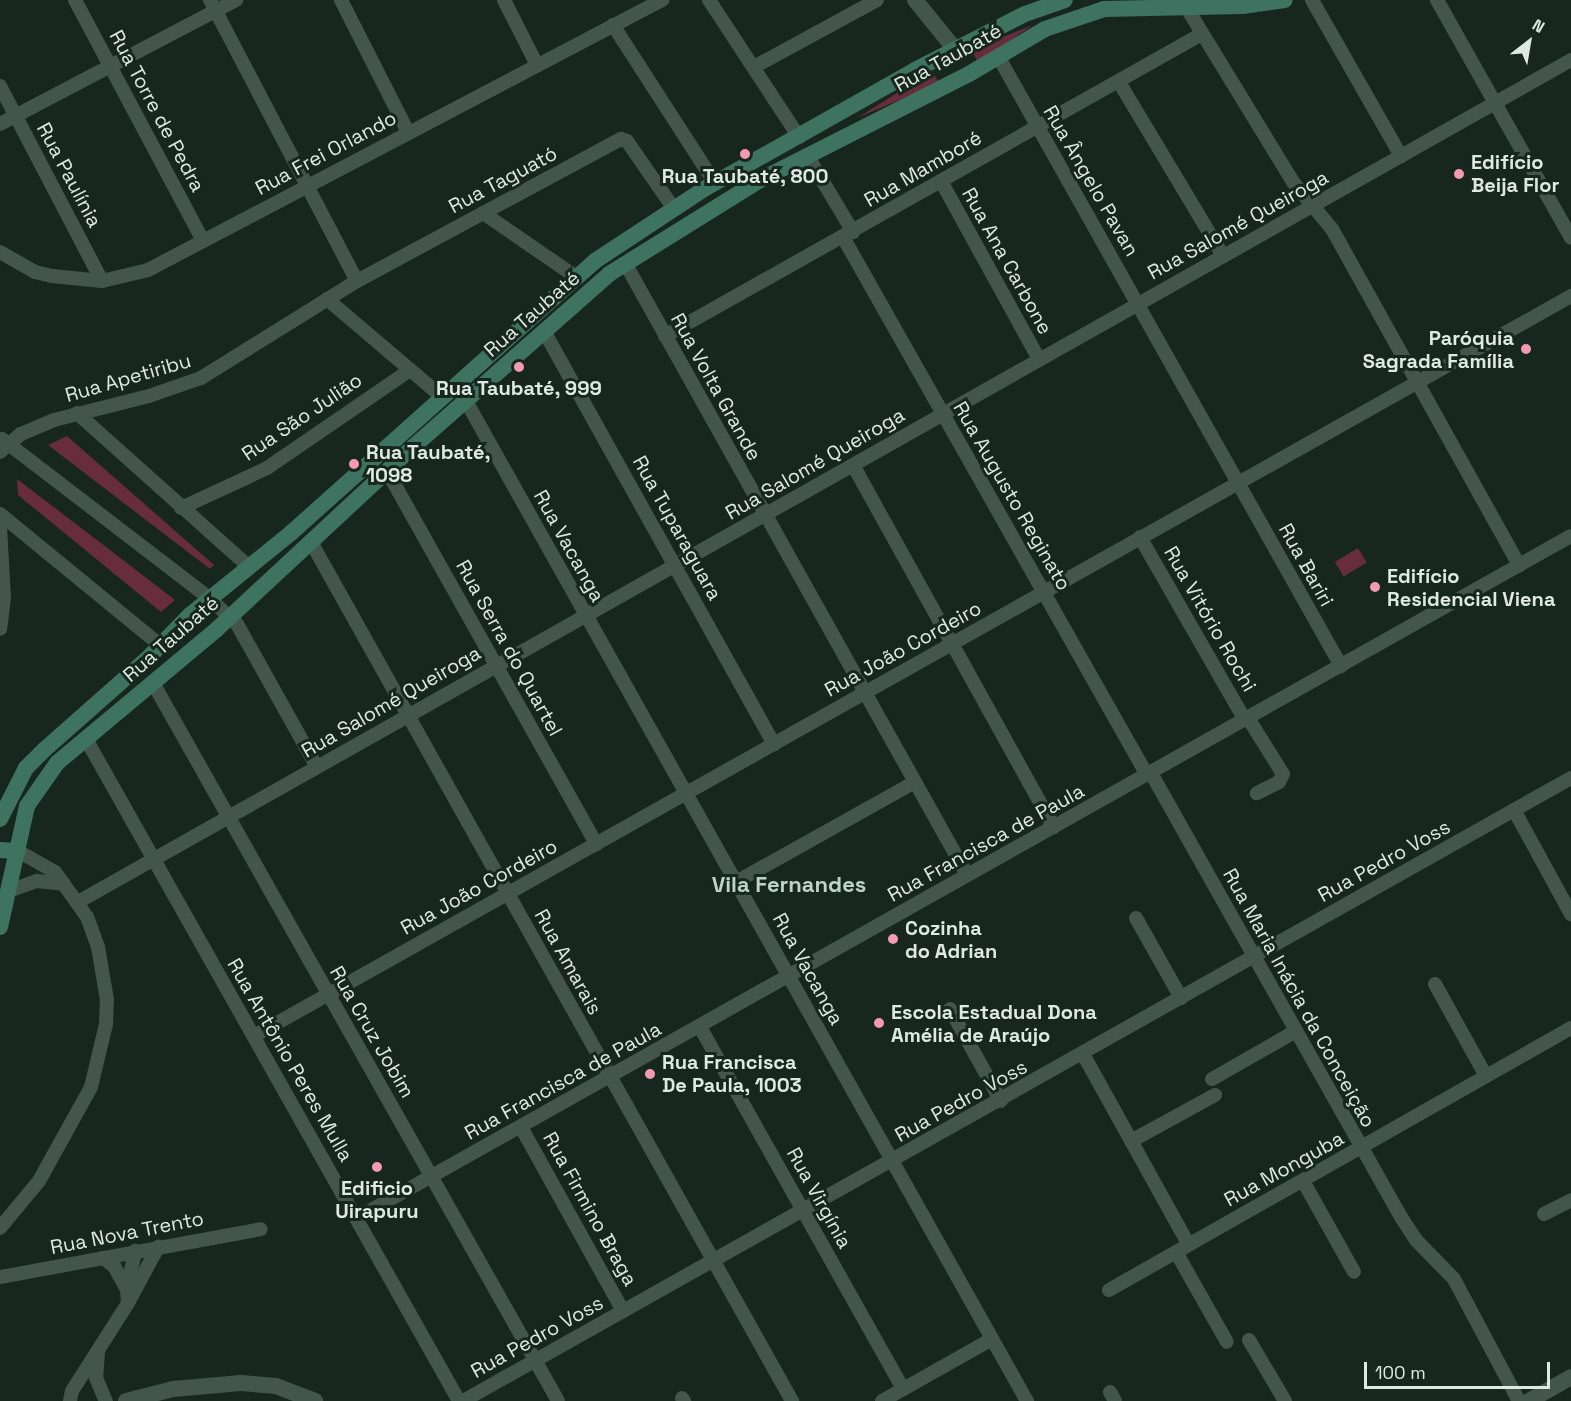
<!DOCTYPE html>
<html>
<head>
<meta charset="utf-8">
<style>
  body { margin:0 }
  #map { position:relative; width:1571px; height:1401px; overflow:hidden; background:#172720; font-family:"Space Grotesk",sans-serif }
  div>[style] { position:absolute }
  .green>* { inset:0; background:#682c3f; transform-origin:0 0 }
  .minor>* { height:14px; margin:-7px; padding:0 7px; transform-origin:7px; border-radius:7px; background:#44554e }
  .tertiary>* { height:16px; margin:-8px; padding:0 8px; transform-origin:8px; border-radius:8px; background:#44554e }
  .secondary>* { height:16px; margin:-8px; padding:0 8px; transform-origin:8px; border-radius:8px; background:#3e7362 }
  .dots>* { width:16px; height:16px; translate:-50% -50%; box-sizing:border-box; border:3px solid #172720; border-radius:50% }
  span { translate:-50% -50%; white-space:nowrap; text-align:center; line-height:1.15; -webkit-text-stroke:6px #172720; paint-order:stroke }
  .street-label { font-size:20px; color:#dfe9e4 }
  .poi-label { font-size:20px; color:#dfe9e4; font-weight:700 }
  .left { translate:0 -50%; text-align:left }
  .right { translate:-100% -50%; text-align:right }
  .quarter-label { font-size:22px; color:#bed2c9; font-weight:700 }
  .north { position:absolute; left:1499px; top:12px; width:60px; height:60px; -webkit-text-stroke:4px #172720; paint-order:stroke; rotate:31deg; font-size:16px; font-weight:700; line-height:24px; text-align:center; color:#dfe9e4 }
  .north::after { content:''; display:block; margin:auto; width:21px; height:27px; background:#dfe9e4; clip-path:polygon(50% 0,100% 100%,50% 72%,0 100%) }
  .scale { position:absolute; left:1364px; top:1362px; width:186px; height:27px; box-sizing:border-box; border:3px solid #dfe9e4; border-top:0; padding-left:8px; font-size:18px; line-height:21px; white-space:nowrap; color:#dfe9e4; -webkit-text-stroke:4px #172720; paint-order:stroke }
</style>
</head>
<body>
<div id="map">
  <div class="green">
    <div style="clip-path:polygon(1033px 25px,978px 62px,971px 50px)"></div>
    <div style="clip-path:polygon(932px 71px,939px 83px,857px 118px)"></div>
    <div style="clip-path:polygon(67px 436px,214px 565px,210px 569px,48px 445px)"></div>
    <div style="clip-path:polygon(17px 479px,110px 550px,175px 600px,161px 612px,18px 495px)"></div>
    <div style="left:1358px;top:548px;width:17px;height:27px;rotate:59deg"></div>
  </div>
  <div class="minor">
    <div style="left:75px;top:0;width:273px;rotate:62deg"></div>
    <div style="left:210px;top:0;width:317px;rotate:62.4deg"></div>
    <div style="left:341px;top:0;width:148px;rotate:63.1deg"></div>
    <div style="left:504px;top:0;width:73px;rotate:63.1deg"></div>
    <div style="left:709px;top:0;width:164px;rotate:56.7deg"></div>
    <div style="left:1312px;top:0;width:180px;rotate:60.3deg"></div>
    <div style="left:1437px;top:0;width:273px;rotate:60.6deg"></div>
    <div style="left:1185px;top:5px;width:207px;rotate:58.6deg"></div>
    <div style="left:1293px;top:182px;width:61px;rotate:50.3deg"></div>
    <div style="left:1332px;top:229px;width:385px;rotate:60.9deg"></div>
    <div style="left:613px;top:25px;width:188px;rotate:57.2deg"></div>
    <div style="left:998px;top:56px;width:700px;rotate:60.65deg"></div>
    <div style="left:754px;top:67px;width:140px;rotate:-28.6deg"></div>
    <div style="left:1119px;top:82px;width:203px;rotate:59.1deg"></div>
    <div style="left:0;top:86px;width:220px;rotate:62.4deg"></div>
    <div style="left:0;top:124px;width:267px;rotate:-27.7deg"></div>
    <div style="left:807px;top:155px;width:90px;rotate:59.1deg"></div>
    <div style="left:941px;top:181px;width:203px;rotate:61.2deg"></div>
    <div style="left:483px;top:213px;width:113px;rotate:34.5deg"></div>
    <div style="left:843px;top:237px;width:618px;rotate:60.53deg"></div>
    <div style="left:0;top:252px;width:40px;rotate:29.7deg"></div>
    <div style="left:35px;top:272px;width:17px;rotate:13deg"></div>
    <div style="left:52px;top:276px;width:50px;rotate:5.7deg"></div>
    <div style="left:102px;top:281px;width:47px;rotate:-13.4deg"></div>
    <div style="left:148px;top:270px;width:581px;rotate:-27.71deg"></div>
    <div style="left:625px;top:263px;width:701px;rotate:60.8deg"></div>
    <div style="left:327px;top:299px;width:151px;rotate:40.4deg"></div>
    <div style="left:544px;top:331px;width:473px;rotate:60.9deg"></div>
    <div style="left:665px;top:336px;width:614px;rotate:-29.36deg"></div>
    <div style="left:466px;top:401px;width:1147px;rotate:60.71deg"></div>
    <div style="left:77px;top:413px;width:231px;rotate:41.8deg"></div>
    <div style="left:2px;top:439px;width:261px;rotate:37.5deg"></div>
    <div style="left:209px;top:598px;width:38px;rotate:43deg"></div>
    <div style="left:237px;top:624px;width:164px;rotate:60.8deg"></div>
    <div style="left:0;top:452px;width:28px;rotate:-41deg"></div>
    <div style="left:21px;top:434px;width:36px;rotate:-23deg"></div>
    <div style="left:54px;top:420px;width:98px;rotate:-14.2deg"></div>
    <div style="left:149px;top:396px;width:55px;rotate:-19.1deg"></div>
    <div style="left:201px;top:378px;width:184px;rotate:-31.9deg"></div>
    <div style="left:357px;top:281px;width:300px;rotate:-28.3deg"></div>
    <div style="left:621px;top:139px;width:6px;rotate:18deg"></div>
    <div style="left:627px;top:141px;width:83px;rotate:55.3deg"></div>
    <div style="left:853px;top:465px;width:414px;rotate:61deg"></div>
    <div style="left:387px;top:471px;width:428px;rotate:60.7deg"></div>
    <div style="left:181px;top:508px;width:95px;rotate:-24.9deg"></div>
    <div style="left:267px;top:468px;width:173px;rotate:-34.4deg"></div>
    <div style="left:0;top:514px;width:207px;rotate:39.3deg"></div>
    <div style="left:0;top:527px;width:71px;rotate:86.8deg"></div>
    <div style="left:4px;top:598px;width:31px;rotate:97deg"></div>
    <div style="left:1140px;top:537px;width:211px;rotate:60.2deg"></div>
    <div style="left:311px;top:542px;width:985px;rotate:60.75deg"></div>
    <div style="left:153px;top:683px;width:824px;rotate:60.57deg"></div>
    <div style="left:1248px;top:718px;width:66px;rotate:58deg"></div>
    <div style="left:1283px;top:774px;width:9px;rotate:117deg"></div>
    <div style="left:1279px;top:782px;width:25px;rotate:153deg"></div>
    <div style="left:86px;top:739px;width:760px;rotate:60.6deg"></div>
    <div style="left:1151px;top:773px;width:510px;rotate:60.62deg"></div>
    <div style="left:1401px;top:1217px;width:27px;rotate:57deg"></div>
    <div style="left:1416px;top:1240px;width:54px;rotate:45.7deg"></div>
    <div style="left:1454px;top:1279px;width:138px;rotate:62deg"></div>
    <div style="left:1514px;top:810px;width:119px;rotate:61.3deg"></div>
    <div style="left:736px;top:882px;width:205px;rotate:-29.2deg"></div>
    <div style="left:9px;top:891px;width:30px;rotate:-20deg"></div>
    <div style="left:37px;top:881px;width:27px;rotate:6deg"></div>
    <div style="left:78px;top:902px;width:1714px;rotate:-29.42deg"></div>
    <div style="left:1136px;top:918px;width:92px;rotate:60.6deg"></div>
    <div style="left:1435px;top:984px;width:105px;rotate:61deg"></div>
    <div style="left:950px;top:1009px;width:105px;rotate:61deg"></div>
    <div style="left:700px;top:1027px;width:415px;rotate:60.7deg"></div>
    <div style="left:254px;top:1036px;width:1511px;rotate:-29.33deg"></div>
    <div style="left:1083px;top:1054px;width:218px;rotate:61deg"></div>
    <div style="left:1212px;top:1079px;width:97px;rotate:-29.7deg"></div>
    <div style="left:521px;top:1127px;width:210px;rotate:61deg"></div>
    <div style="left:1131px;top:1141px;width:96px;rotate:-28.7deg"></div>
    <div style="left:1303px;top:1181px;width:104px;rotate:60.7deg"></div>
    <div style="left:1544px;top:1214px;width:30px;rotate:-27deg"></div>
    <div style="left:357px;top:1218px;width:1392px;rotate:-29.33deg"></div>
    <div style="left:0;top:1228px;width:61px;rotate:-50.3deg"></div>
    <div style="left:39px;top:1181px;width:107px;rotate:-61deg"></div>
    <div style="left:91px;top:1087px;width:65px;rotate:-76.6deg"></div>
    <div style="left:106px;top:1024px;width:24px;rotate:-88deg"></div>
    <div style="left:107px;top:1000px;width:54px;rotate:-99.6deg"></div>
    <div style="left:98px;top:947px;width:32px;rotate:-110deg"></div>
    <div style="left:87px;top:917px;width:55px;rotate:-125.4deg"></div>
    <div style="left:55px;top:872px;width:43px;rotate:-150.4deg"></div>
    <div style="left:1176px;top:1252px;width:103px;rotate:60.5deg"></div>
    <div style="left:103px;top:1258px;width:14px;rotate:36deg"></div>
    <div style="left:114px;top:1266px;width:26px;rotate:61deg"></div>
    <div style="left:0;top:1277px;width:265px;rotate:-10.4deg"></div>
    <div style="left:1109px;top:1290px;width:531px;rotate:-29.56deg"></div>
    <div style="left:128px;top:1303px;width:14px;rotate:-94deg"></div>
    <div style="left:127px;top:1289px;width:39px;rotate:-78deg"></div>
    <div style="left:1249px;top:1340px;width:71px;rotate:59.5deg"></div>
    <div style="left:98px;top:1352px;width:26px;rotate:94deg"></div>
    <div style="left:96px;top:1378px;width:25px;rotate:67deg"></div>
    <div style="left:1110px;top:1392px;width:10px;rotate:61deg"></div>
    <div style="left:682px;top:1398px;width:4px;rotate:56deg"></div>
    <div style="left:70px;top:1401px;width:10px;rotate:-79deg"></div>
    <div style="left:72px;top:1391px;width:104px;rotate:-57.5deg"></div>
    <div style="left:128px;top:1303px;width:64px;rotate:-61.8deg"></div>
    <div style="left:463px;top:1401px;width:1271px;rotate:-29.35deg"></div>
    <div style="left:882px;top:1401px;width:126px;rotate:-29.4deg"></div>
  </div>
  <div class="tertiary">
    <div style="left:915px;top:0;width:62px;rotate:50.9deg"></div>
    <div style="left:126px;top:1401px;width:49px;rotate:-14.3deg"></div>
    <div style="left:173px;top:1389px;width:68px;rotate:-5deg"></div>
    <div style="left:241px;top:1383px;width:35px;rotate:5deg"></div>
    <div style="left:276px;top:1386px;width:42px;rotate:21deg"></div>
    <div style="left:1529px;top:1401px;width:48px;rotate:-29.7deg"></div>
  </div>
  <div class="secondary">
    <div style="left:0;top:819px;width:57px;rotate:-63deg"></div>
    <div style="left:26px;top:768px;width:25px;rotate:-45deg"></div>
    <div style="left:44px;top:750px;width:137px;rotate:-41.5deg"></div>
    <div style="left:147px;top:659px;width:62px;rotate:-45.7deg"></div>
    <div style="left:190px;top:615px;width:132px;rotate:-39.1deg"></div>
    <div style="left:292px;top:532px;width:407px;rotate:-41.8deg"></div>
    <div style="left:595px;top:261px;width:131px;rotate:-33.4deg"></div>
    <div style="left:704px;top:189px;width:242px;rotate:-29.4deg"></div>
    <div style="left:915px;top:70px;width:123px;rotate:-27deg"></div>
    <div style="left:1025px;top:14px;width:42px;rotate:-19.3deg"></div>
    <div style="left:0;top:850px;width:18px;rotate:3deg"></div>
    <div style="left:0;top:927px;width:124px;rotate:-77.4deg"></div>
    <div style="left:27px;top:806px;width:52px;rotate:-55.1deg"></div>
    <div style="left:57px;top:763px;width:209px;rotate:-39.9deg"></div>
    <div style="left:217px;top:629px;width:267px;rotate:-42.9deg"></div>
    <div style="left:413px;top:447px;width:261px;rotate:-41.4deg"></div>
    <div style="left:609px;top:274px;width:178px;rotate:-31.9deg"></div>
    <div style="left:760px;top:180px;width:234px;rotate:-26.9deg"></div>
    <div style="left:969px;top:74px;width:88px;rotate:-30.6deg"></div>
    <div style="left:1045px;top:29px;width:62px;rotate:-18.7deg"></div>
    <div style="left:1104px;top:9px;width:138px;rotate:-1.2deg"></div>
    <div style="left:1242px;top:6px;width:43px;rotate:-7.9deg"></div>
  </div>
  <div class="dots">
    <div style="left:745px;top:154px;background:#f19ab2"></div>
    <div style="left:1459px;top:174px;background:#f19ab2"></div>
    <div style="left:1526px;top:349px;background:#f19ab2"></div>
    <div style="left:519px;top:367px;background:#f19ab2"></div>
    <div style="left:354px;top:464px;background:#f19ab2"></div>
    <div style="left:1375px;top:587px;background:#f19ab2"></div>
    <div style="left:893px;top:939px;background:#f19ab2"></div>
    <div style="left:879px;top:1023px;background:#f19ab2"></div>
    <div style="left:650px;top:1074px;background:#f19ab2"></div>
    <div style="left:377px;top:1167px;background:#f19ab2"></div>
  </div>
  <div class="street-label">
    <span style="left:948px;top:58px;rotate:-29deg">Rua Taubaté</span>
    <span style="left:157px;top:111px;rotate:62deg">Rua Torre de Pedra</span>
    <span style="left:326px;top:153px;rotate:-28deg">Rua Frei Orlando</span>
    <span style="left:923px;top:169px;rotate:-30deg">Rua Mamboré</span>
    <span style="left:69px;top:175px;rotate:62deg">Rua Paulínia</span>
    <span style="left:503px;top:180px;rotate:-28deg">Rua Taguató</span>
    <span style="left:1091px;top:181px;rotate:60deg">Rua Ângelo Pavan</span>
    <span style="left:1238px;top:225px;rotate:-29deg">Rua Salomé Queiroga</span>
    <span style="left:1007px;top:261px;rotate:61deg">Rua Ana Carbone</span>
    <span style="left:532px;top:314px;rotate:-41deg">Rua Taubaté</span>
    <span style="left:128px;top:378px;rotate:-16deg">Rua Apetiribu</span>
    <span style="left:716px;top:387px;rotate:61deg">Rua Volta Grande</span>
    <span style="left:302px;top:417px;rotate:-34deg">Rua São Julião</span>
    <span style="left:815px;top:464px;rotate:-30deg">Rua Salomé Queiroga</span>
    <span style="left:1012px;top:496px;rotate:60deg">Rua Augusto Reginato</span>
    <span style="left:677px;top:528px;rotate:61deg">Rua Tuparaguara</span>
    <span style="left:569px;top:546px;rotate:61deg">Rua Vacanga</span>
    <span style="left:1306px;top:565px;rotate:61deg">Rua Bariri</span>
    <span style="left:1210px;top:619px;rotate:60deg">Rua Vitório Rochi</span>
    <span style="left:171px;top:639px;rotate:-41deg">Rua Taubaté</span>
    <span style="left:509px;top:648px;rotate:61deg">Rua Serra do Quartel</span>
    <span style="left:903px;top:649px;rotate:-29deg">Rua João Cordeiro</span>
    <span style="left:391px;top:702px;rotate:-30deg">Rua Salomé Queiroga</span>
    <span style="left:986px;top:843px;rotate:-29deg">Rua Francisca de Paula</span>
    <span style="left:1384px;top:861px;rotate:-29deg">Rua Pedro Voss</span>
    <span style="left:479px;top:887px;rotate:-29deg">Rua João Cordeiro</span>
    <span style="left:568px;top:962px;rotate:61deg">Rua Amarais</span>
    <span style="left:808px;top:969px;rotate:61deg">Rua Vacanga</span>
    <span style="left:1299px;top:998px;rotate:61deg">Rua Maria Inácia da Conceição</span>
    <span style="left:372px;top:1032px;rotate:60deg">Rua Cruz Jobim</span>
    <span style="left:290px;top:1060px;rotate:60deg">Rua Antônio Peres Mulla</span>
    <span style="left:563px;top:1081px;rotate:-29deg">Rua Francisca de Paula</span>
    <span style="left:961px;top:1101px;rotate:-29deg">Rua Pedro Voss</span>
    <span style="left:1284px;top:1169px;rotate:-29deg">Rua Monguba</span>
    <span style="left:819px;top:1198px;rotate:61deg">Rua Virgínia</span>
    <span style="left:590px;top:1209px;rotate:61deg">Rua Firmino Braga</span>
    <span style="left:127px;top:1233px;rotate:-11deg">Rua Nova Trento</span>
    <span style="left:537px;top:1337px;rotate:-29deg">Rua Pedro Voss</span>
  </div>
  <div class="poi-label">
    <span class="left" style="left:1471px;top:174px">Edifício<br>Beija Flor</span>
    <span style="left:745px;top:176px">Rua Taubaté, 800</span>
    <span class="right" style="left:1514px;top:350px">Paróquia<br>Sagrada Família</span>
    <span style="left:519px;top:388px">Rua Taubaté, 999</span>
    <span class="left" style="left:366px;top:464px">Rua Taubaté,<br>1098</span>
    <span class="left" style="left:1387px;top:588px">Edifício<br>Residencial Viena</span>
    <span class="left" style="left:905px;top:940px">Cozinha<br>do Adrian</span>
    <span class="left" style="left:891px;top:1024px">Escola Estadual Dona<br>Amélia de Araújo</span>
    <span class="left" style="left:662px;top:1074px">Rua Francisca<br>De Paula, 1003</span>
    <span style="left:377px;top:1200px">Edificio<br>Uirapuru</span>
  </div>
  <div class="quarter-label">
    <span style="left:789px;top:885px">Vila Fernandes</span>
  </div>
  <div class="north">N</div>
  <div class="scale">100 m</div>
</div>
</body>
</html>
